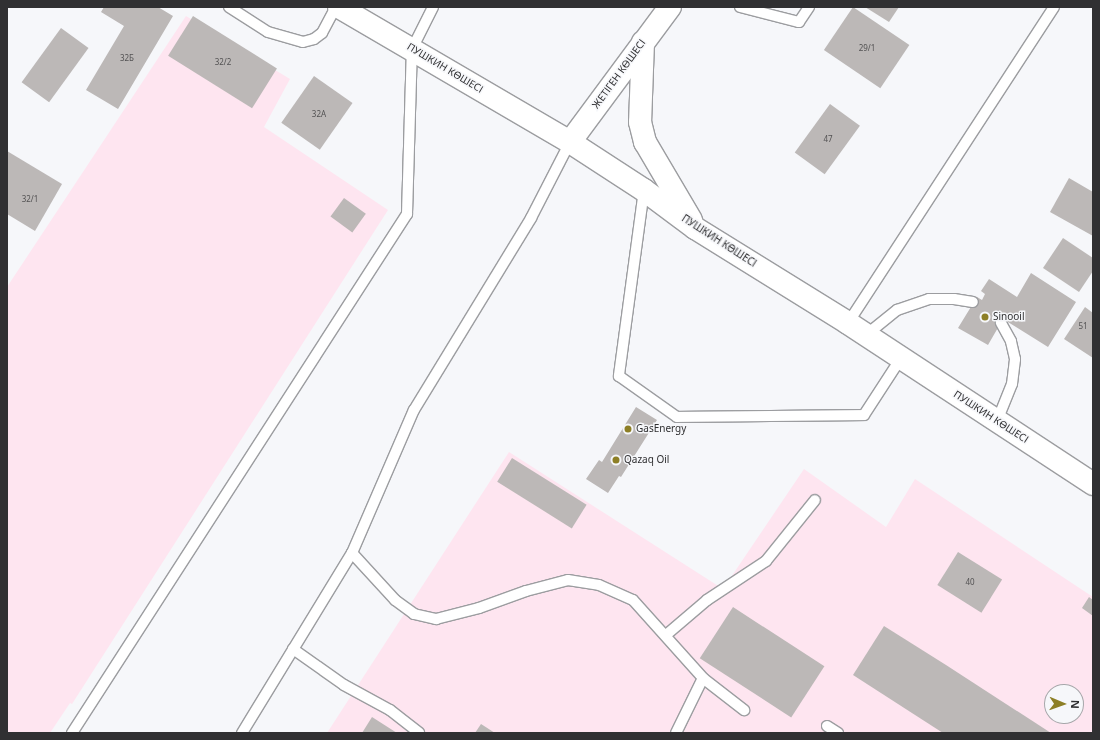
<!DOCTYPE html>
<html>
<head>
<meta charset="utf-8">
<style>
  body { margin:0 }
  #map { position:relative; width:1100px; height:740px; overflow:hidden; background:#f6f7fa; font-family:"Noto Sans",sans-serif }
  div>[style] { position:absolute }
  .industrial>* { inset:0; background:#fee5f0 }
  .building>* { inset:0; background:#bcb8b7; transform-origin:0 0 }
  .roads { filter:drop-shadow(1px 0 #9c9da0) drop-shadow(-1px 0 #9c9da0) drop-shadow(0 1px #9c9da0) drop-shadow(0 -1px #9c9da0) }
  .service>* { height:10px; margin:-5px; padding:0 5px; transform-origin:5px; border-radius:5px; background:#fff }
  .tertiary>* { height:22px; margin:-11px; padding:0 11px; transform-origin:11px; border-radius:11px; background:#fff }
  .secondary>* { height:22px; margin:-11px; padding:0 11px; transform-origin:11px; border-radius:11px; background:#fff }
  .dots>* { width:11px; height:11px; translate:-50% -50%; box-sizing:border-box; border:2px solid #f6f7fa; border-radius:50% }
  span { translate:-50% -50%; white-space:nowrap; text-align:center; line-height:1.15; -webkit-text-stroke:3px #f6f7fa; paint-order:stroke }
  .number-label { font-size:8px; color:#535253 }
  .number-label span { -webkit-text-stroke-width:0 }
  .street-label { font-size:10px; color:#303032 }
  .poi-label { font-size:10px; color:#303032 }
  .left { translate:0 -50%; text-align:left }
  .frame { position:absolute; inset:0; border:8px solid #303032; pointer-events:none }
  .north { position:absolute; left:1044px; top:684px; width:40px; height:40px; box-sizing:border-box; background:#f6f7fa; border:1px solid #a7a7aa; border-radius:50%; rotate:92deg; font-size:11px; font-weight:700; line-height:16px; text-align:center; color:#303032 }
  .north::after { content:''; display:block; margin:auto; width:14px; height:18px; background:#8d7f26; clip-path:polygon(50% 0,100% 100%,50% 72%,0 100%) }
</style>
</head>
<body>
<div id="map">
  <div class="industrial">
    <div style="clip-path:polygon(186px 16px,290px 79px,264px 127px,388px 210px,72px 704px,70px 703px,50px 733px,7px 733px,7px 287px)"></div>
    <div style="clip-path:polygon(evenodd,509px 452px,723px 589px,804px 469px,886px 527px,915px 479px,1093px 597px,1093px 733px,327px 733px,509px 452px,1052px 692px,1076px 692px,1076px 716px,1052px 716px,1052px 692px)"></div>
  </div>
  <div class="building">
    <div style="clip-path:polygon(104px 7px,158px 7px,173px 16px,118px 109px,86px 90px,124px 26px,101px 12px)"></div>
    <div style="left:853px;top:7px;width:68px;height:52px;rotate:34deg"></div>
    <div style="clip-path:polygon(865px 7px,899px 7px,889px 22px)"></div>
    <div style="left:193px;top:16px;width:99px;height:47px;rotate:32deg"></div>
    <div style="left:61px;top:28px;width:34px;height:67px;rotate:36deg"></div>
    <div style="left:314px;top:76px;width:47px;height:57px;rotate:35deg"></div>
    <div style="left:830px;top:104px;width:37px;height:60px;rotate:36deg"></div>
    <div style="clip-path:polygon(7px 151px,62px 184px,35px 231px,7px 214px)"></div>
    <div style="clip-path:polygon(1069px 178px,1093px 192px,1093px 236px,1050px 212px)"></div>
    <div style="left:344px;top:198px;width:27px;height:23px;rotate:36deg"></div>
    <div style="clip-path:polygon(1063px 238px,1093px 258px,1093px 271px,1079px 292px,1043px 268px)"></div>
    <div style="clip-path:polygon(1031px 273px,1076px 302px,1048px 347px,1003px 319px,988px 345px,958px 328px,977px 297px,982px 300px,985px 294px,981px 291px,989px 279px,1017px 297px)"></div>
    <div style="clip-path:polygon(1085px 307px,1093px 313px,1093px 358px,1064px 339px)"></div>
    <div style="clip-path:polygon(636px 407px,657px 420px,621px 477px,619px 476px,608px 493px,586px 479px,599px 460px,602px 462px)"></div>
    <div style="left:512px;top:458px;width:88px;height:28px;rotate:32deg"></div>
    <div style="left:958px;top:552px;width:52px;height:39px;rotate:32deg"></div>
    <div style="clip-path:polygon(1089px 597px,1093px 600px,1093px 616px,1082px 608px)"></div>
    <div style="left:733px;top:607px;width:109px;height:61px;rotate:33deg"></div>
    <div style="clip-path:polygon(884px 626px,946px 665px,1051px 733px,943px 733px,853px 675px)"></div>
    <div style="clip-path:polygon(372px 717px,397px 733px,362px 733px)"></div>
    <div style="clip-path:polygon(481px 724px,495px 733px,475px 733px)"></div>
  </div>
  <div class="roads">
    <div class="service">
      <div style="left:229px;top:7px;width:46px;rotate:32.7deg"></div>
      <div style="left:268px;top:32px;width:36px;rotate:16deg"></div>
      <div style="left:303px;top:42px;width:11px;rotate:-15deg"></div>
      <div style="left:314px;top:39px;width:10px;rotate:-37deg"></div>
      <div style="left:322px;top:33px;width:30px;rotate:-62deg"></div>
      <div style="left:740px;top:7px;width:61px;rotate:14.3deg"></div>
      <div style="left:799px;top:22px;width:18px;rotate:-56deg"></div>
      <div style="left:644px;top:190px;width:188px;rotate:97.7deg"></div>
      <div style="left:619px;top:376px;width:71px;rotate:35.3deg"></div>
      <div style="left:677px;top:417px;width:187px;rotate:-0.6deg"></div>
      <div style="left:864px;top:415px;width:68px;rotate:-57deg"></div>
      <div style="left:848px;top:323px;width:377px;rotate:-56.9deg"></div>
      <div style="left:866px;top:335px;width:40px;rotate:-39deg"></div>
      <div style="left:897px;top:310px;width:34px;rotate:-19deg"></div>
      <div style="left:929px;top:299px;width:25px"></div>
      <div style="left:954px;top:299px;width:19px;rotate:9deg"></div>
      <div style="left:997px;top:421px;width:40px;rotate:-68deg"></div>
      <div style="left:1012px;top:384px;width:25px;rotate:-83deg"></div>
      <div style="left:1015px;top:359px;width:18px;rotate:-103deg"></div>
      <div style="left:1011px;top:341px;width:21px;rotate:-119deg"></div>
      <div style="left:352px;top:553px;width:64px;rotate:47.5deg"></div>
      <div style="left:395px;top:600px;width:24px;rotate:36deg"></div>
      <div style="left:414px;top:614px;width:23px;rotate:13deg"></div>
      <div style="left:436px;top:619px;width:44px;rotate:-14.3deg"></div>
      <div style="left:479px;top:608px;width:50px;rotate:-19.9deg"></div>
      <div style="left:526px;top:591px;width:43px;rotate:-14.7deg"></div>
      <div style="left:568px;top:580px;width:31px;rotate:9deg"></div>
      <div style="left:599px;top:585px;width:37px;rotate:24deg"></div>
      <div style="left:633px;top:600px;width:106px;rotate:48.1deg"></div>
      <div style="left:704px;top:679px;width:51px;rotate:37.8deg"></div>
      <div style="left:666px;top:635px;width:54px;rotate:-40.5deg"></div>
      <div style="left:707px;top:600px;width:71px;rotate:-33.5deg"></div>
      <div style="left:766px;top:561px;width:78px;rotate:-51.2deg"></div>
      <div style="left:293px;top:649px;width:62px;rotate:35.2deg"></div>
      <div style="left:344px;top:685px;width:52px;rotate:28.5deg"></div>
      <div style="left:390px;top:710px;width:37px;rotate:38deg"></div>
      <div style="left:827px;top:726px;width:13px;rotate:32deg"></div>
      <div style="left:72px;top:733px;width:618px;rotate:-57.16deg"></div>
      <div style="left:407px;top:214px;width:165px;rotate:-88.3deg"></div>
      <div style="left:412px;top:49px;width:47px;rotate:-63.4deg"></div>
      <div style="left:242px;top:733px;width:211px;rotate:-58.6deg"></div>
      <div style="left:352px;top:553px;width:156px;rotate:-66.6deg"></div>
      <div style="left:414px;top:410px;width:225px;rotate:-58.6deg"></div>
      <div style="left:531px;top:218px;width:85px;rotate:-62.8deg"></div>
      <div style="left:676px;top:733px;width:61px;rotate:-63.9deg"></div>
    </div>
    <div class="tertiary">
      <div style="left:570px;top:142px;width:168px;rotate:-53.5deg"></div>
    </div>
    <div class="secondary">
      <div style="left:339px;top:7px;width:268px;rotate:30.3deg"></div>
      <div style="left:570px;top:142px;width:88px;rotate:33deg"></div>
      <div style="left:644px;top:190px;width:64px;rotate:36.7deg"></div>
      <div style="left:695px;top:228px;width:180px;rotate:31.8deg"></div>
      <div style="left:848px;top:323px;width:293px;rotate:33.3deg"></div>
      <div style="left:643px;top:42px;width:80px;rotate:92.1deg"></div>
      <div style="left:640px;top:122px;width:21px;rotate:76deg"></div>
      <div style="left:645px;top:142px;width:91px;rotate:59.5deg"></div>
    </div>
  </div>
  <div class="dots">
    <div style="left:985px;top:317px;background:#8d7f26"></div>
    <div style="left:628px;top:429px;background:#8d7f26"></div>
    <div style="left:616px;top:460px;background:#8d7f26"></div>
  </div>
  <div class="number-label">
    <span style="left:867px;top:48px">29/1</span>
    <span style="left:127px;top:58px">32Б</span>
    <span style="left:223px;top:62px">32/2</span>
    <span style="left:319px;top:114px">32А</span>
    <span style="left:828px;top:139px">47</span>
    <span style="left:30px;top:199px">32/1</span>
    <span style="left:1083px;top:326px">51</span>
    <span style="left:970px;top:582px">40</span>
  </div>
  <div class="street-label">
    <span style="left:445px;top:68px;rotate:31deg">ПУШКИН КӨШЕСІ</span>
    <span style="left:619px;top:74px;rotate:-54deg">ЖЕТІГЕН КӨШЕСІ</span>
    <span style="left:719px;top:241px;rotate:33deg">ПУШКИН КӨШЕСІ</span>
    <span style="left:991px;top:417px;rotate:33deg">ПУШКИН КӨШЕСІ</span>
  </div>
  <div class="poi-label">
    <span class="left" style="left:993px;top:317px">Sinooil</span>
    <span class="left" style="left:636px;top:429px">GasEnergy</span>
    <span class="left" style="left:624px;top:460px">Qazaq Oil</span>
  </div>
  <div class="frame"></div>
  <div class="north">N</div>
</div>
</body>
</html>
